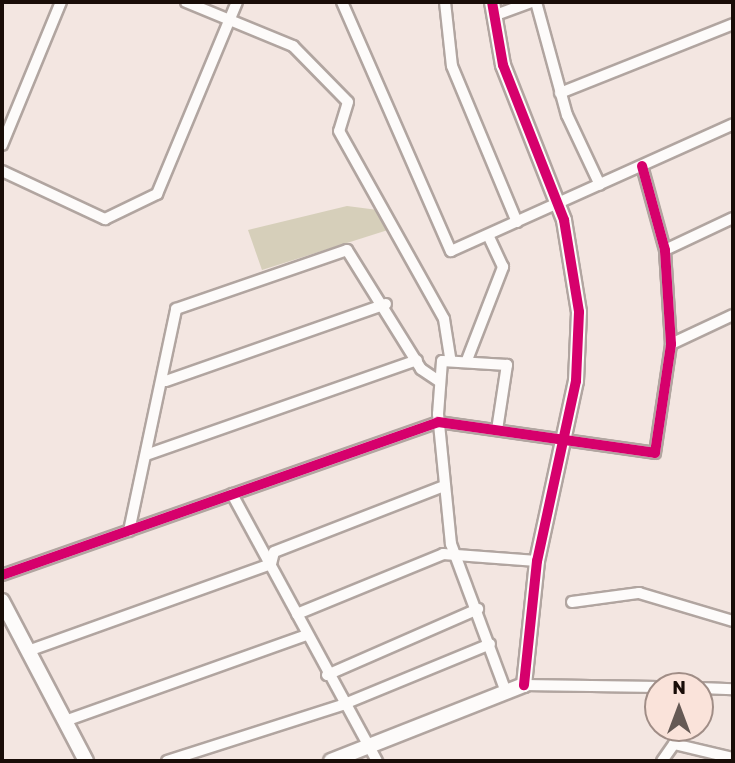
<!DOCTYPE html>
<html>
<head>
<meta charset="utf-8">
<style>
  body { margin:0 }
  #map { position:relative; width:735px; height:763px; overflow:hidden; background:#f3e6e1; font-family:Rubik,sans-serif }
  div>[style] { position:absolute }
  .green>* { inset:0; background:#d6cfba }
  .roads { filter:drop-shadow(2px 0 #b1a5a0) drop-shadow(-2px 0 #b1a5a0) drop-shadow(0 2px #b1a5a0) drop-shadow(0 -2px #b1a5a0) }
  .minor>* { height:10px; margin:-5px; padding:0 5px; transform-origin:5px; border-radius:5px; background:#fdfbfa }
  .tertiary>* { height:14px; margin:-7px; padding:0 7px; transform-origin:7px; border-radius:7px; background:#fdfbfa }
  .cycleway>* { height:10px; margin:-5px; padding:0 5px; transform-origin:5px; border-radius:5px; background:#d6006c }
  span { translate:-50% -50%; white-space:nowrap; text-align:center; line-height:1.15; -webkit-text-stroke:7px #fae3da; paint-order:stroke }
  .frame { position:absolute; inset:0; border:4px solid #190d08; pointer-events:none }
  .north { position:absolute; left:644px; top:672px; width:70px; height:70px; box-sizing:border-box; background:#fae3da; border:2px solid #a08d86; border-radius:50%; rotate:0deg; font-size:19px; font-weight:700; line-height:28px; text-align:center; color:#190d08 }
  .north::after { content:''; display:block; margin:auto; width:24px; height:32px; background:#655954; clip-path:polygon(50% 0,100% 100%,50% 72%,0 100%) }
</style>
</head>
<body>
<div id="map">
  <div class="green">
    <div style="clip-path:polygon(347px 206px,378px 210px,391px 229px,262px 270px,248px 230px)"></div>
  </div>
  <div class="roads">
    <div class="minor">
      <div style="left:186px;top:2px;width:116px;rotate:22.4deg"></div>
      <div style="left:293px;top:46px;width:78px;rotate:45.5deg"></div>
      <div style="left:348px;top:102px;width:30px;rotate:107deg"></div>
      <div style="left:339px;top:131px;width:215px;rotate:60.8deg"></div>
      <div style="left:444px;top:319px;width:39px;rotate:81deg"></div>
      <div style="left:342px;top:2px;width:272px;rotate:66.4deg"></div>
      <div style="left:451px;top:251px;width:309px;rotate:-24.2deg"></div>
      <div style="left:445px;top:2px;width:64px;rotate:83.8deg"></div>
      <div style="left:452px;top:66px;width:169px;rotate:67.4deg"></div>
      <div style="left:536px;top:2px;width:117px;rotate:74.7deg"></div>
      <div style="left:567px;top:115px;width:77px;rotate:64.8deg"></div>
      <div style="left:493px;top:16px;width:40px;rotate:-20.2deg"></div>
      <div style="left:560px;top:93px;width:186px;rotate:-21.7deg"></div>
      <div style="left:2px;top:145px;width:155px;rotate:-67.6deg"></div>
      <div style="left:2px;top:171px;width:114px;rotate:25deg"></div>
      <div style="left:105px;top:219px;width:58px;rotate:-25.7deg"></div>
      <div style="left:157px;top:194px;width:208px;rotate:-67.4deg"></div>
      <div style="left:665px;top:250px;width:75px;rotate:-25.2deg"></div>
      <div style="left:671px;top:344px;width:68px;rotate:-25.1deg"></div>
      <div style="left:467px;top:360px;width:100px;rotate:-68.8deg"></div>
      <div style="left:503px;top:267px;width:35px;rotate:-115deg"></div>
      <div style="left:166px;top:381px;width:233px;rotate:-19.3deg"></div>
      <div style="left:497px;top:430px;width:66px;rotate:-81.3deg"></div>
      <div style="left:507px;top:365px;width:65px;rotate:-176.5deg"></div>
      <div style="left:442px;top:361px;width:53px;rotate:94.3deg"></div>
      <div style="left:438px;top:414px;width:131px;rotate:84.3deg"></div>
      <div style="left:451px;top:544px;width:155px;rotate:69.6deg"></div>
      <div style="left:146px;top:455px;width:287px;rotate:-19.3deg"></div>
      <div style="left:232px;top:494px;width:304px;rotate:61.5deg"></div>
      <div style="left:129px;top:531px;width:227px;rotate:-78deg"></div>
      <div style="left:176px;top:309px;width:181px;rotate:-19deg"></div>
      <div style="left:347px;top:250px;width:140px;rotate:58.1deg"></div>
      <div style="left:421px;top:369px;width:23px;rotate:34deg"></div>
      <div style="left:2px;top:575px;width:462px;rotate:-19.3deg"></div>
      <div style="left:438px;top:422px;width:219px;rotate:8.1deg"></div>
      <div style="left:655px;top:453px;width:110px;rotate:-81.6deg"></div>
      <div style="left:671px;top:344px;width:94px;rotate:-93.7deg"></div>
      <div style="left:665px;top:250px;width:87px;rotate:-105.3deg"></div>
      <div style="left:572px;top:602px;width:68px;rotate:-7.7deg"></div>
      <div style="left:639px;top:593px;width:98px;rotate:16.6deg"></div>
      <div style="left:297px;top:614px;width:158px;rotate:-22.3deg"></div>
      <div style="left:443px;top:554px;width:94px;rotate:4.3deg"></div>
      <div style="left:28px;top:651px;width:258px;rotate:-19.7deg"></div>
      <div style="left:271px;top:564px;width:12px;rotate:-76deg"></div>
      <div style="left:274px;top:552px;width:182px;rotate:-21.2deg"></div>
      <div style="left:327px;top:675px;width:165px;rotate:-23.6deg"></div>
      <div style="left:524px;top:685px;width:134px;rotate:0.9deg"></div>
      <div style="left:700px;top:688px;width:33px;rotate:2deg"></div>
      <div style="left:65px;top:721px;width:256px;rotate:-19.6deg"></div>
      <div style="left:167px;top:761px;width:184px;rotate:-17.7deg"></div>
      <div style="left:342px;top:705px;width:160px;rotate:-22.4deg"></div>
      <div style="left:662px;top:761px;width:21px;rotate:-55deg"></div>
      <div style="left:674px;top:744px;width:61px;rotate:13.3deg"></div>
    </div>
    <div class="tertiary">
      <div style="left:2px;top:601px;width:181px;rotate:62.3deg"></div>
      <div style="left:331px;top:761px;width:207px;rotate:-21.5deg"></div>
      <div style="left:524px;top:685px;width:125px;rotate:-84deg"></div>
      <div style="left:537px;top:561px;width:184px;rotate:-77.8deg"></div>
      <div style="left:576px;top:381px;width:69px;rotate:-87.5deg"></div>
      <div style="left:579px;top:312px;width:93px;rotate:-99.3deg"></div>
      <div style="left:564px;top:220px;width:167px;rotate:-111.5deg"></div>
      <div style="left:503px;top:65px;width:64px;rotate:-99.9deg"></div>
    </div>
  </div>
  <div class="cycleway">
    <div style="left:492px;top:2px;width:64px;rotate:80.1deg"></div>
    <div style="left:503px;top:65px;width:167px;rotate:68.5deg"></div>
    <div style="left:564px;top:220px;width:93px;rotate:80.7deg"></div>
    <div style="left:579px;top:312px;width:69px;rotate:92.5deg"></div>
    <div style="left:576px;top:381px;width:184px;rotate:102.2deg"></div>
    <div style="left:537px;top:561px;width:125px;rotate:96deg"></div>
    <div style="left:2px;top:575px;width:462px;rotate:-19.3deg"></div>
    <div style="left:438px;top:422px;width:219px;rotate:8.1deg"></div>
    <div style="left:655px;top:453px;width:110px;rotate:-81.6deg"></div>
    <div style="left:671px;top:344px;width:94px;rotate:-93.7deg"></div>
    <div style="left:665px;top:250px;width:87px;rotate:-105.3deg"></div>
  </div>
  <div class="frame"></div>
  <div class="north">N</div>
</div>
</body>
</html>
